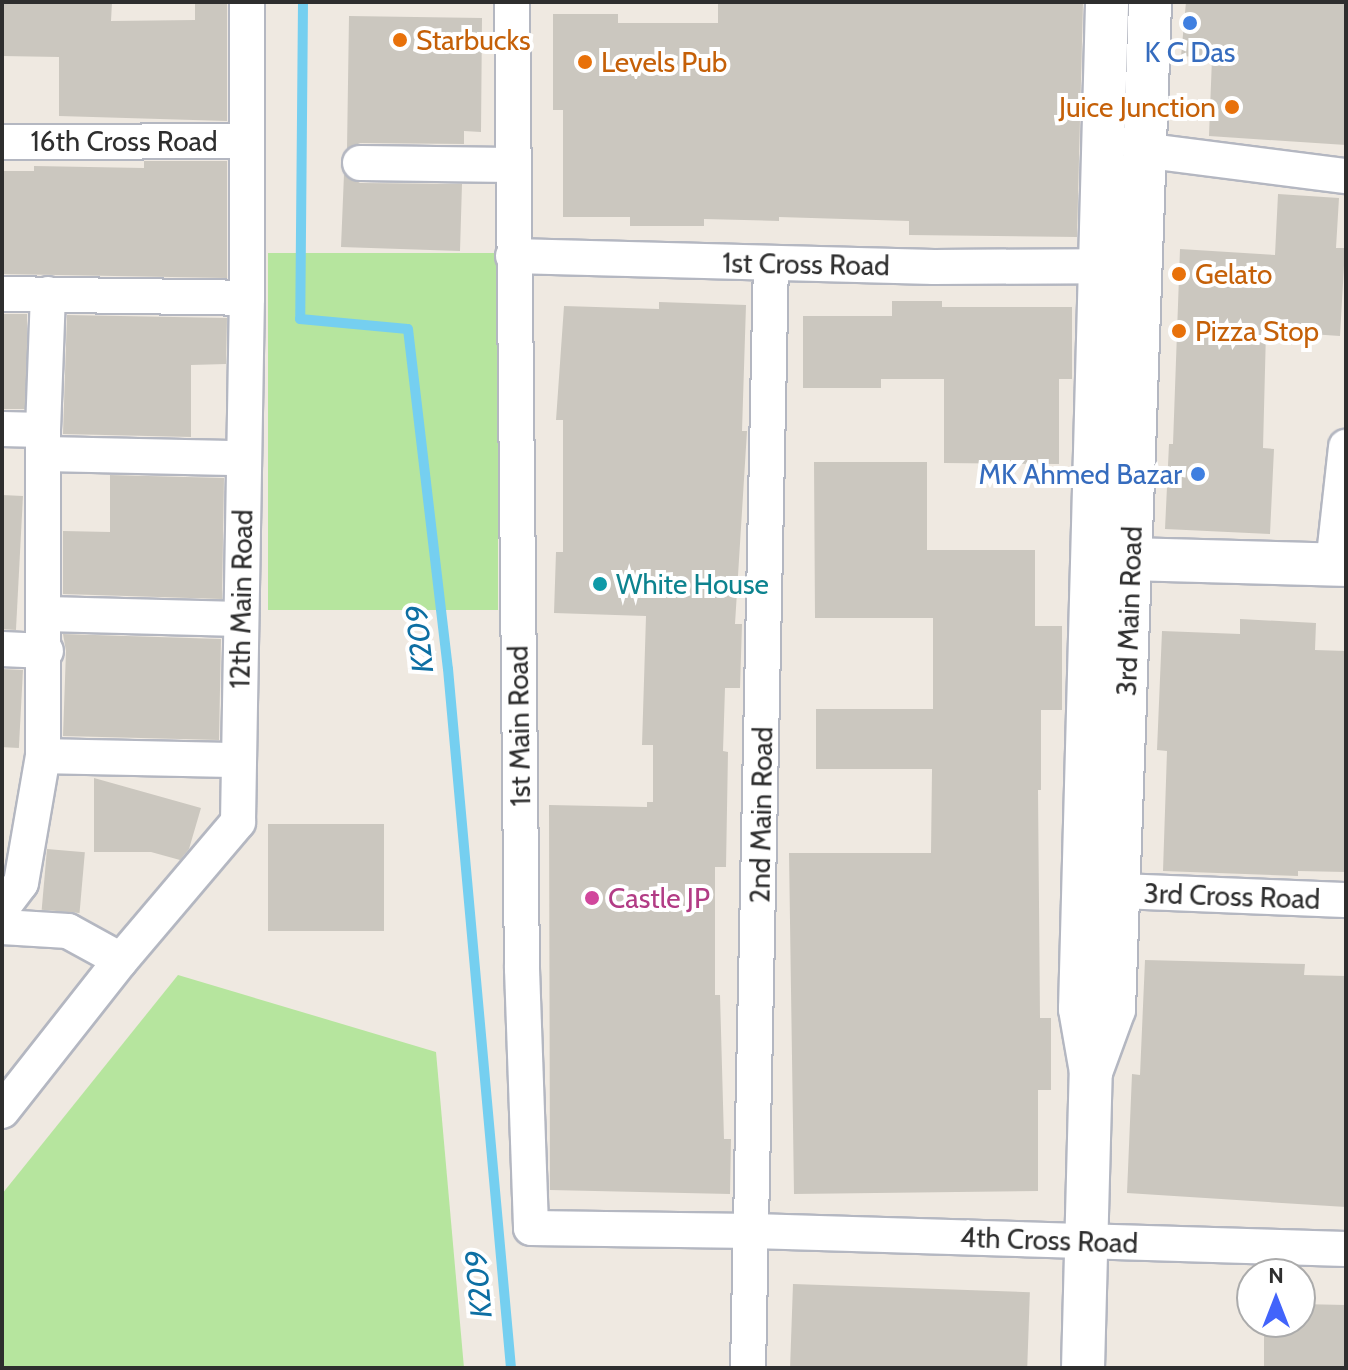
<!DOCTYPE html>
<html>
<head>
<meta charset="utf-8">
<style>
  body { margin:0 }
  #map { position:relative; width:1348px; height:1370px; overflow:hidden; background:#efe9e1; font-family:Cabin,sans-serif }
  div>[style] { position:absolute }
  .green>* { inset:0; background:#b6e59e; transform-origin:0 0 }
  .stream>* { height:10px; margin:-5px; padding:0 5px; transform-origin:5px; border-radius:5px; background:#75cff0 }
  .building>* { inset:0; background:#cbc7bf; transform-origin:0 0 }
  .roads { filter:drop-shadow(2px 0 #b4b7c1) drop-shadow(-2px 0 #b4b7c1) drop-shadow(0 2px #b4b7c1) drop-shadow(0 -2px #b4b7c1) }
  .minor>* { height:34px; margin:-17px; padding:0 17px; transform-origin:17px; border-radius:17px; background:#fff }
  .tertiary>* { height:42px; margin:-21px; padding:0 21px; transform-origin:21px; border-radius:21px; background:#fff }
  .dots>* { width:22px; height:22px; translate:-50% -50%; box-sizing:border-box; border:4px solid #fff; border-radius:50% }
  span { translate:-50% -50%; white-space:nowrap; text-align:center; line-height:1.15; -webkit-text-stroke:8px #fff; paint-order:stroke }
  .food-label { font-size:28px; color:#c56008 }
  .left { translate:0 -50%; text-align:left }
  .right { translate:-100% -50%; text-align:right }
  .shop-label { font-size:28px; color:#366cbe }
  .street-label { font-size:28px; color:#2e2e2e }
  .culture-label { font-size:28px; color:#0d838f }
  .hotel-label { font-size:28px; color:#b23c85 }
  .water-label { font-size:30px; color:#0d6fa3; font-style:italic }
  .frame { position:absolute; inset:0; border:4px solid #2e2e2e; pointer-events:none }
  .north { position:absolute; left:1236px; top:1258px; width:80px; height:80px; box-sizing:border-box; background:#fff; border:2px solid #ababab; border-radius:50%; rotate:0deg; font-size:22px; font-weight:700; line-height:32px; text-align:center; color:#2e2e2e }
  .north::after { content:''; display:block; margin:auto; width:28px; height:36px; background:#4264fb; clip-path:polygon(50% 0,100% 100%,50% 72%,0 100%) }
</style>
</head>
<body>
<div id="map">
  <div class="green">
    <div style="left:498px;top:253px;width:357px;height:230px;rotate:90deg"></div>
    <div style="clip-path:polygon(178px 975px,436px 1052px,464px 1368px,2px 1368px,2px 1194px)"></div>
  </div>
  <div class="stream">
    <div style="left:303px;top:2px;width:317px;rotate:90.5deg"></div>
    <div style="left:300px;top:319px;width:108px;rotate:5.3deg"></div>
    <div style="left:408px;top:329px;width:342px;rotate:83.3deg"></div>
    <div style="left:448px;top:669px;width:702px;rotate:84.85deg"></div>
  </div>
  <div class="building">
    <div style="clip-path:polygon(2px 2px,112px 2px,111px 21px,195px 20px,195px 2px,227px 2px,227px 121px,59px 116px,59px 57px,2px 56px)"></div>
    <div style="clip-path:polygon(718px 2px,1083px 2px,1077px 237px,909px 235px,909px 221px,779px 217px,779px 221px,704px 219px,704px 226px,630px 226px,630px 217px,563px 217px,563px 110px,553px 110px,553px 14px,618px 14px,618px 23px,718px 23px)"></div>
    <div style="clip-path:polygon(1186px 2px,1346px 2px,1346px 145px,1209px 136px,1212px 58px,1181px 56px)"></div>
    <div style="clip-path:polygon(349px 16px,482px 18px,481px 132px,464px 131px,464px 144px,360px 143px,347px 149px)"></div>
    <div style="clip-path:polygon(144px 161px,227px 161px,227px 278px,2px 274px,2px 171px,34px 171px,34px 166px,144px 168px)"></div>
    <div style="clip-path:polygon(344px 174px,360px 183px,462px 184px,460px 251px,341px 247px)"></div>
    <div style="clip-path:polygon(1278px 194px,1339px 198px,1336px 248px,1345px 248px,1340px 336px,1266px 331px,1263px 448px,1274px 449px,1270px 534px,1165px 529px,1169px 444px,1173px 444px,1180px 249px,1275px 255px)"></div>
    <div style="clip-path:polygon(892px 301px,942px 301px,942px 307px,1072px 307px,1072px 379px,1059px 379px,1059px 464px,944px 463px,944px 379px,881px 379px,881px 388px,803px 388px,803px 316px,892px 316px)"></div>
    <div style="clip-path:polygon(659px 302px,746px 305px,742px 431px,747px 431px,735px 624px,742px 624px,740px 688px,725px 688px,723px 751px,728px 752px,726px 867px,715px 867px,715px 995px,720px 995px,724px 1139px,731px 1139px,730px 1194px,550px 1190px,549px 805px,647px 807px,647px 802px,653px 802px,653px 745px,642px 745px,646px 616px,554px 613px,556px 552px,563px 552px,563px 420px,556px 420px,564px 306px,659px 309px)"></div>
    <div style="left:2px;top:314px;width:25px;height:95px"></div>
    <div style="clip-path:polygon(67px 315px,227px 318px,226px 364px,191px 365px,191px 437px,63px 434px)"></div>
    <div style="clip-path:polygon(814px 462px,927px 462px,927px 550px,1035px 550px,1035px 626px,1062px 626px,1062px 710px,1041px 710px,1041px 790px,1038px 790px,1040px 1018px,1051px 1018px,1051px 1090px,1038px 1090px,1038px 1191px,794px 1194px,789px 853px,931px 853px,932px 769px,816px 769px,816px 709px,933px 709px,933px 618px,815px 618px)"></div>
    <div style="clip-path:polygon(110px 475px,224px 478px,222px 599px,63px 594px,63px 531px,110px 532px)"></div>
    <div style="left:2px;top:495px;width:21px;height:134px;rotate:3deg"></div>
    <div style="clip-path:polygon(1240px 619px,1316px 623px,1315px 650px,1346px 651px,1346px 872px,1298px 871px,1298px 876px,1163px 871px,1167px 751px,1157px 750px,1162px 631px,1240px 634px)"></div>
    <div style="clip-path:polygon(63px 634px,221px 639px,219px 740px,63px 736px,66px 651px)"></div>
    <div style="left:2px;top:669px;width:21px;height:78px;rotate:3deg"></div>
    <div style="clip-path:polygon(94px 778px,201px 808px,189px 849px,180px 860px,151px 852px,94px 852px)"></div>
    <div style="left:268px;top:824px;width:116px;height:107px"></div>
    <div style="left:47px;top:849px;width:38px;height:61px;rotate:5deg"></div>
    <div style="clip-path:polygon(1145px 960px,1305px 964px,1304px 975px,1346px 976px,1346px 1207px,1127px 1193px,1132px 1074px,1140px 1075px)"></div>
    <div style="left:793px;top:1284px;width:237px;height:84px;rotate:2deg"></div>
    <div style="clip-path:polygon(1300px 1304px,1346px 1305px,1346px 1368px,1264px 1368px,1264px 1322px,1300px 1322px)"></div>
  </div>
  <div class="roads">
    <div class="minor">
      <div style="left:512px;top:2px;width:967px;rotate:89.41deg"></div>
      <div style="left:522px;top:969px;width:259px;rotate:88deg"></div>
      <div style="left:531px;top:1228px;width:222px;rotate:0.8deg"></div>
      <div style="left:753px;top:1231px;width:593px;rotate:1.74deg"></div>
      <div style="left:2px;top:142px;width:244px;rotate:-0.2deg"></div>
      <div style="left:1142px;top:150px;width:206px;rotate:7.3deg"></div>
      <div style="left:360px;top:163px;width:152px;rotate:0.8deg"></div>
      <div style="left:513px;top:256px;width:421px;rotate:1.5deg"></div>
      <div style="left:934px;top:267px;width:166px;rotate:-0.3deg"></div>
      <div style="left:2px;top:294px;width:245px;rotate:0.9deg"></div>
      <div style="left:2px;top:429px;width:41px;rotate:1.4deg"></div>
      <div style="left:45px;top:454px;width:198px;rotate:1.2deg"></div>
      <div style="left:1333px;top:565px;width:119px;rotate:-83.7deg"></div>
      <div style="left:46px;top:614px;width:194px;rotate:1.5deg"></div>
      <div style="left:2px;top:649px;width:44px;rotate:2.6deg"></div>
      <div style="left:43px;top:756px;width:196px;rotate:1.2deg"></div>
      <div style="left:1118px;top:891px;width:228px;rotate:2.3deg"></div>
      <div style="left:2px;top:908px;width:31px;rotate:-53deg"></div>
      <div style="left:21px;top:883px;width:129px;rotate:-80.2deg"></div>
      <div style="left:43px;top:756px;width:326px;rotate:-90deg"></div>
      <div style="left:43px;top:430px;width:136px;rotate:-87.9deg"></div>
      <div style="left:2px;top:927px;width:66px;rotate:3.5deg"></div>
      <div style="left:68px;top:931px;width:60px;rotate:28.7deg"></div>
      <div style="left:2px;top:1111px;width:192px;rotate:-51.8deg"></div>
      <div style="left:121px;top:960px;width:181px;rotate:-49.7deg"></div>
      <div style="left:238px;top:822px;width:524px;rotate:-89.02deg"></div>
      <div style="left:247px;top:298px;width:296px;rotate:-90deg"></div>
      <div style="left:748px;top:1368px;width:1105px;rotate:-88.81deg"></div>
    </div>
    <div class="tertiary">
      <div style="left:1131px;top:559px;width:215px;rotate:1.6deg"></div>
      <div style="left:1091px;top:1072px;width:67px;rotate:-69.9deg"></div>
      <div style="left:1114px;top:1009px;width:1008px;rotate:-87.95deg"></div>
      <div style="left:1083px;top:1368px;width:296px;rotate:-88.5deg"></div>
      <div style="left:1091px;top:1072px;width:64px;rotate:-99.9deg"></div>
      <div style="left:1080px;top:1009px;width:1007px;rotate:-88.46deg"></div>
    </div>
  </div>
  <div class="dots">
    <div style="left:1190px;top:23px;background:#3f7fe0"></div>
    <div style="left:400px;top:40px;background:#e8710a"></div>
    <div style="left:585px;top:62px;background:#e8710a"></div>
    <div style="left:1232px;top:107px;background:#e8710a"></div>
    <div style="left:1179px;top:274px;background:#e8710a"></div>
    <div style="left:1179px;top:331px;background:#e8710a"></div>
    <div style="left:1198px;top:474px;background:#3f7fe0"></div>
    <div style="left:600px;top:584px;background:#0f9aa8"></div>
    <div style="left:592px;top:898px;background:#d1479c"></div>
  </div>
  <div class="food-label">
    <span class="left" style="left:416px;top:40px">Starbucks</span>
    <span class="left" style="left:601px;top:62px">Levels Pub</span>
    <span class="right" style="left:1216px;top:107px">Juice Junction</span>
    <span class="left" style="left:1195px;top:274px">Gelato</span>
    <span class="left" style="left:1195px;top:331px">Pizza Stop</span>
  </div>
  <div class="shop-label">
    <span style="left:1190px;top:52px">K C Das</span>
    <span class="right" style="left:1182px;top:474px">MK Ahmed Bazar</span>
  </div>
  <div class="street-label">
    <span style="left:124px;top:141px">16th Cross Road</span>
    <span style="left:806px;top:264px;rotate:1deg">1st Cross Road</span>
    <span style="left:241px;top:599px;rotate:-89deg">12th Main Road</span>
    <span style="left:1129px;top:611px;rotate:-88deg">3rd Main Road</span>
    <span style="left:519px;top:726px;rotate:-91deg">1st Main Road</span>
    <span style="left:761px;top:815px;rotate:-89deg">2nd Main Road</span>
    <span style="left:1232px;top:896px;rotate:2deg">3rd Cross Road</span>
    <span style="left:1049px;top:1240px;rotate:2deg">4th Cross Road</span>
  </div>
  <div class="culture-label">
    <span class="left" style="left:616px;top:584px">White House</span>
  </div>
  <div class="hotel-label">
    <span class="left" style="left:608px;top:898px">Castle JP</span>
  </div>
  <div class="water-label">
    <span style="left:420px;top:639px;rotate:-96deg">K209</span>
    <span style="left:479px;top:1284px;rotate:-95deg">K209</span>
  </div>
  <div class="frame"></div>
  <div class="north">N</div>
</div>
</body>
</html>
